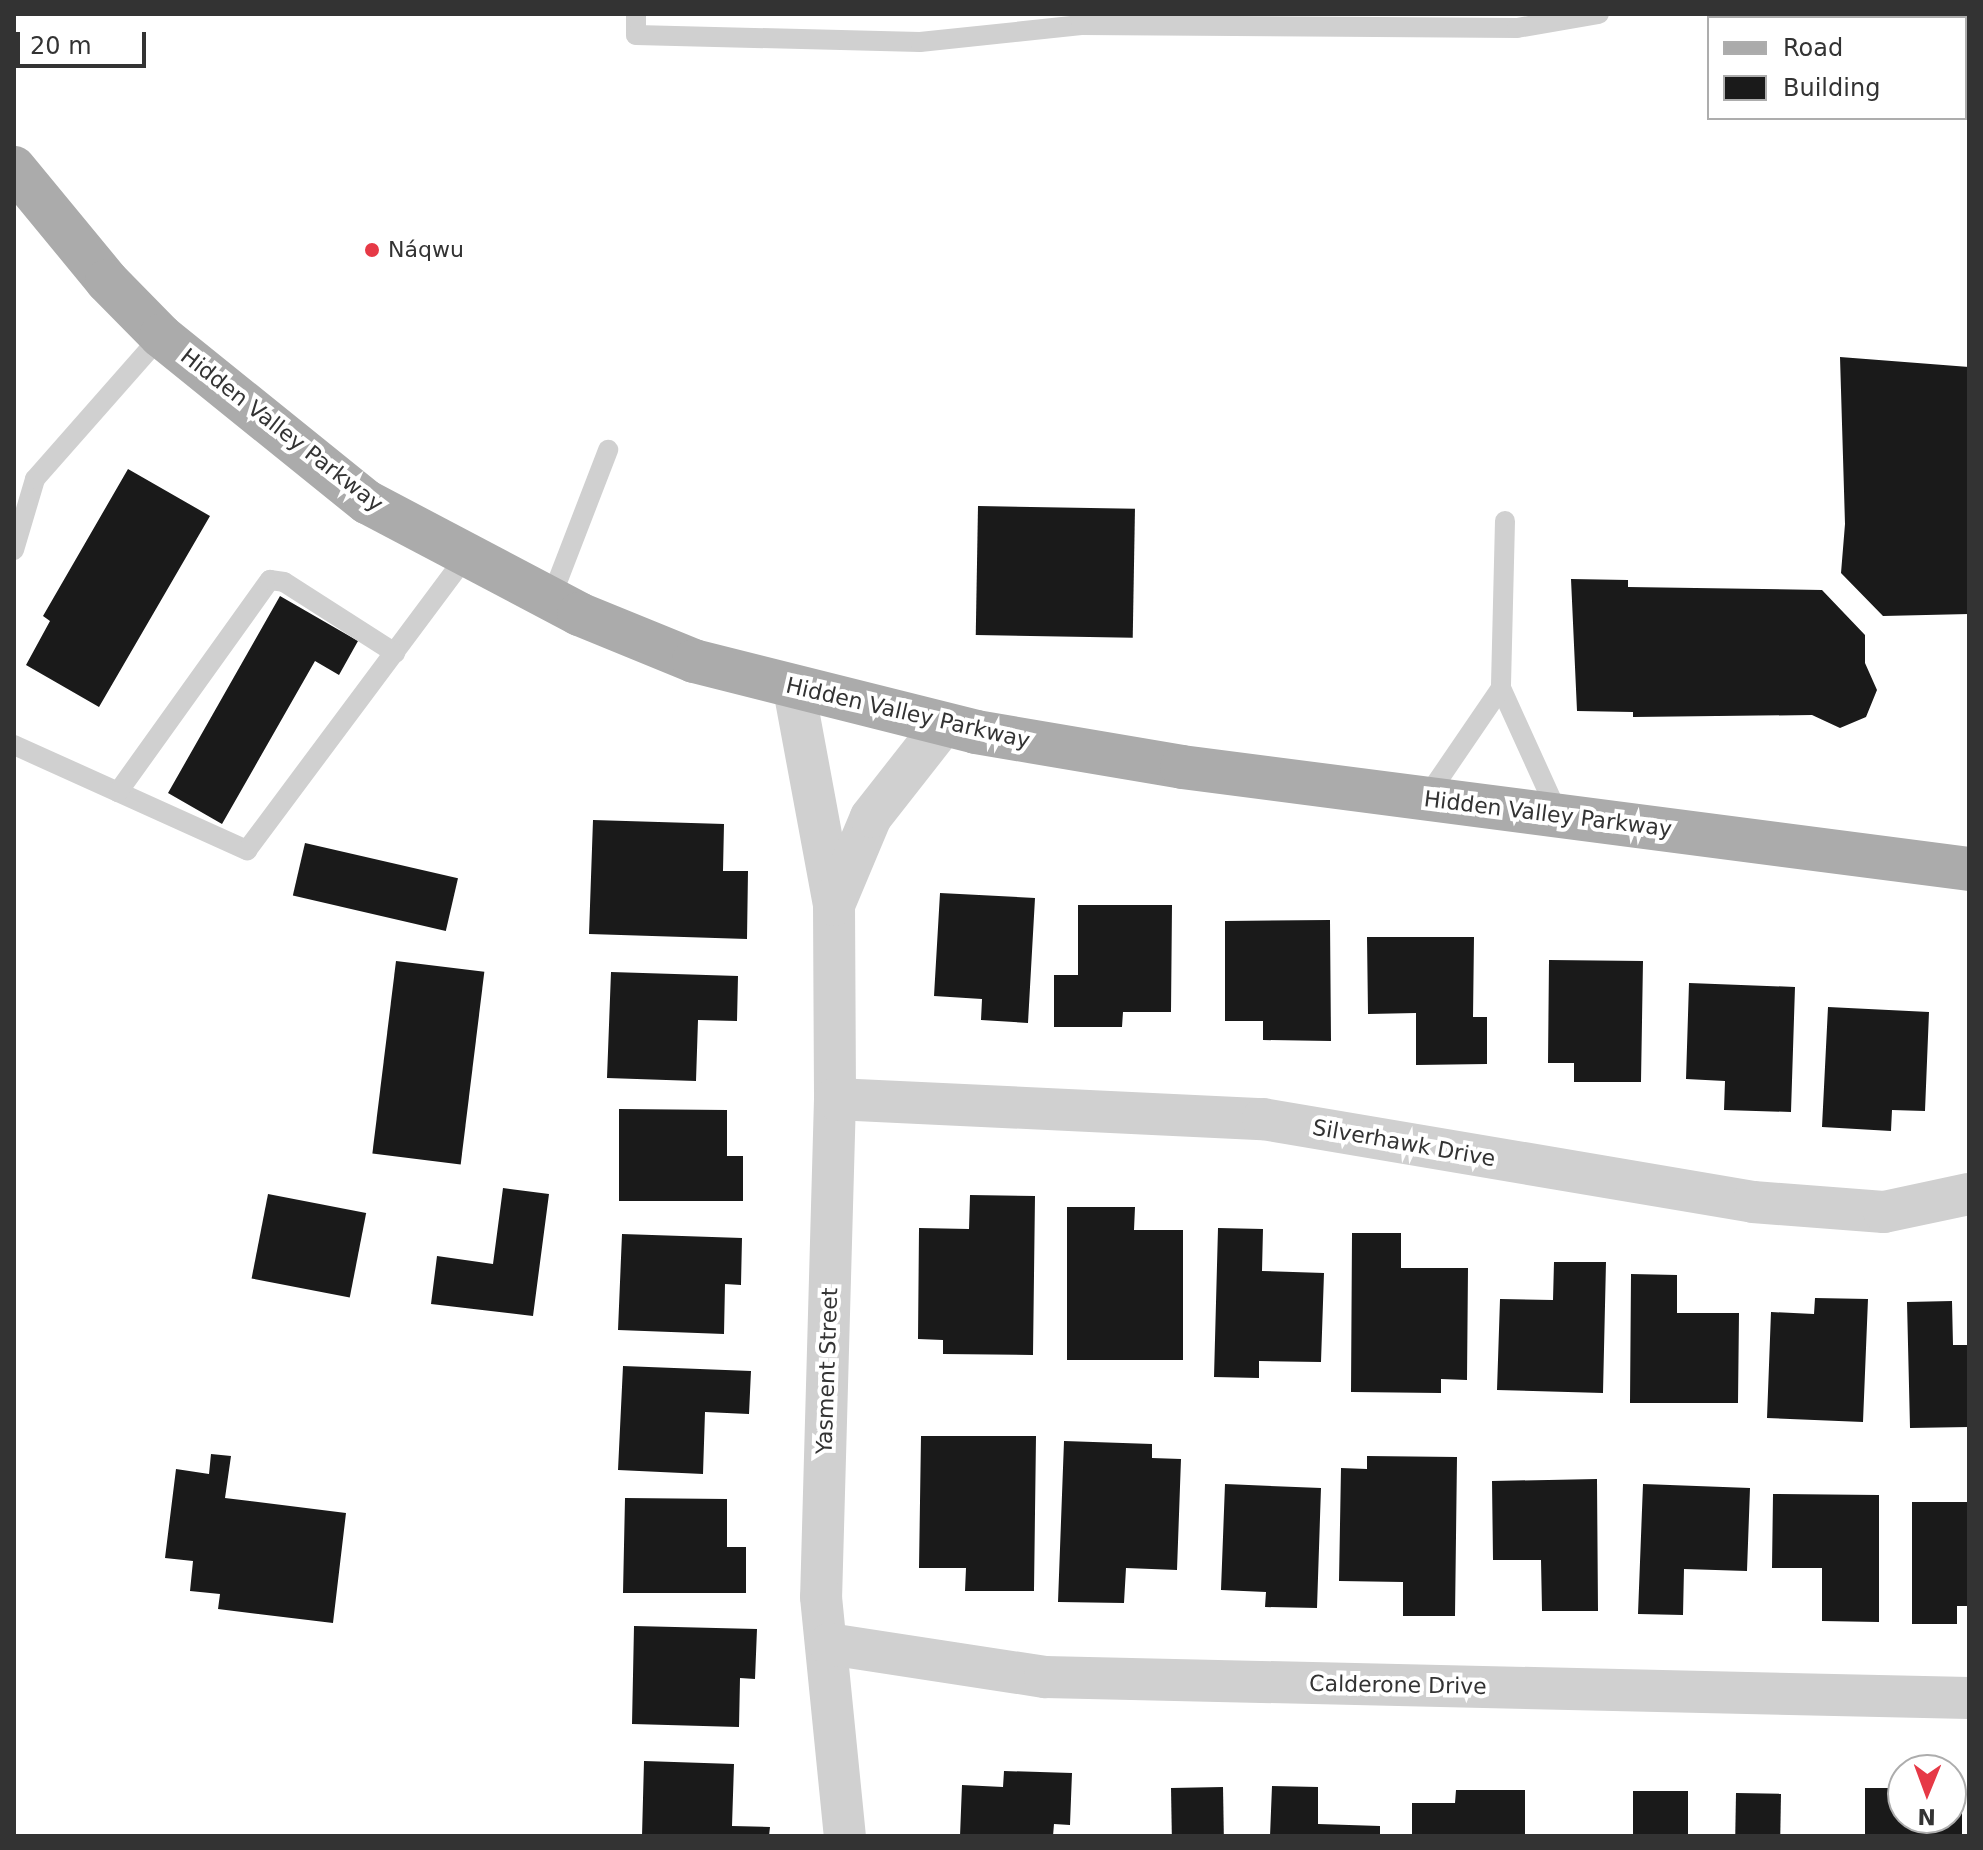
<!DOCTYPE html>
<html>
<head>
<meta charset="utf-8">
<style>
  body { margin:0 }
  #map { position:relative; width:1983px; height:1850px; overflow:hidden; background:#fff; font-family:"DejaVu Sans",sans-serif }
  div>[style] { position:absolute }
  .building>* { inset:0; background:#1a1a1a; transform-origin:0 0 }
  .service>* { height:20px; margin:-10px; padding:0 10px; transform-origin:10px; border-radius:10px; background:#d0d0d0 }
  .minor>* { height:42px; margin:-21px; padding:0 21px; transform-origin:21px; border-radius:21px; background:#d0d0d0 }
  .primary>* { height:44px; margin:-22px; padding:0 22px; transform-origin:22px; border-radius:22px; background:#ababab }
  .dots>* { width:22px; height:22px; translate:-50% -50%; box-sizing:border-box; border:4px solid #fff; border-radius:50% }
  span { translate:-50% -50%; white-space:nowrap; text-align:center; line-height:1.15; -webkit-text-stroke:8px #fff; paint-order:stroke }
  .poi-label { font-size:22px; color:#333 }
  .left { translate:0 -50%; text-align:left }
  .street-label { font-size:22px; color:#333 }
  .frame { position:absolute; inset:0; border:16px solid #333; pointer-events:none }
  .legend { position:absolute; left:1707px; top:16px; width:260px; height:104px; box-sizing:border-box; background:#fff; border:2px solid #adadad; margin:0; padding:10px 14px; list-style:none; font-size:24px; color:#333 }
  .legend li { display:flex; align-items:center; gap:16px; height:40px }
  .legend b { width:40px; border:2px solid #adadad }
  .north { position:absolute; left:1887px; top:1754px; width:80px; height:80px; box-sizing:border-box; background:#fff; border:2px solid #adadad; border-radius:50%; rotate:181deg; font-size:22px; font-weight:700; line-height:32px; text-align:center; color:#333 }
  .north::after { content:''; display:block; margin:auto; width:28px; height:36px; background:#e63946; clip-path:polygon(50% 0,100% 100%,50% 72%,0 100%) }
  .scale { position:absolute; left:16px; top:32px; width:130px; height:36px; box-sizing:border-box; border:4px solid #333; border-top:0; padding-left:10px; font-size:24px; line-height:28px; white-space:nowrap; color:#333; -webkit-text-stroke:6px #fff; paint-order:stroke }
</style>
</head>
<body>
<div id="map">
  <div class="building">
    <div style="clip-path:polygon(1840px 357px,1969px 367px,1969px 614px,1883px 616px,1841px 573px,1845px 524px)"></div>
    <div style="clip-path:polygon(128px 469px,210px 516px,99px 707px,26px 665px,50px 621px,43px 616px)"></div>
    <div style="left:978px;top:506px;width:157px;height:129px;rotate:1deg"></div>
    <div style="clip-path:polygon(1571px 579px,1628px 580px,1628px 587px,1822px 590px,1865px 635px,1865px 663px,1877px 690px,1866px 717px,1840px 728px,1812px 715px,1633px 717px,1633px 712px,1577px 711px)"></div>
    <div style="clip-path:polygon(280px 596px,358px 641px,339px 675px,315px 661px,222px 824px,168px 793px)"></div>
    <div style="clip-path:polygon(593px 820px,724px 824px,723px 871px,748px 871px,747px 939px,589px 934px)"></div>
    <div style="left:305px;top:843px;width:157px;height:54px;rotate:13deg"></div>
    <div style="clip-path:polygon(940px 893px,1035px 898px,1028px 1023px,981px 1020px,982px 999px,934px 996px)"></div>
    <div style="clip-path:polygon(1078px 905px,1172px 905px,1171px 1012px,1123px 1012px,1122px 1027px,1054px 1027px,1054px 975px,1078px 975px)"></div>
    <div style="clip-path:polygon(1330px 920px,1331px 1041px,1263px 1040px,1263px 1021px,1225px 1021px,1225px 921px)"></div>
    <div style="clip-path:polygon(1367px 937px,1474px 937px,1473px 1017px,1487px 1017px,1487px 1064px,1416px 1065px,1416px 1013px,1368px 1014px)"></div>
    <div style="clip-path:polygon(1549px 960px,1643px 961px,1641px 1082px,1574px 1082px,1574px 1063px,1548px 1063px)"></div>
    <div style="left:396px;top:961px;width:89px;height:194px;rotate:7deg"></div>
    <div style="clip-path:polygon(611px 972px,738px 976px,737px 1021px,698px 1020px,696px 1081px,607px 1078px)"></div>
    <div style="clip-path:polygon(1689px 983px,1795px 987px,1791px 1112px,1724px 1110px,1725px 1081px,1686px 1079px)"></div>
    <div style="clip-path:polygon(1828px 1007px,1929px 1012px,1925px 1111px,1892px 1110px,1891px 1131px,1822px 1127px)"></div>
    <div style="clip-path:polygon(619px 1109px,727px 1110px,727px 1156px,743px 1156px,743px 1201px,619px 1201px)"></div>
    <div style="clip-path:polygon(503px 1188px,549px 1194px,533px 1316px,431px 1304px,437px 1256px,493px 1264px)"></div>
    <div style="left:268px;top:1194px;width:100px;height:86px;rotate:11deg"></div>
    <div style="clip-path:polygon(970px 1195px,1035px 1196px,1033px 1355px,943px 1354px,943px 1340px,918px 1339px,919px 1228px,969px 1229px)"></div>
    <div style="clip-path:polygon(1067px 1207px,1135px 1207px,1134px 1230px,1183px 1230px,1183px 1360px,1067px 1360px)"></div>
    <div style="clip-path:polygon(1218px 1228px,1263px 1229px,1262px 1271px,1324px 1273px,1321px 1362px,1259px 1361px,1259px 1378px,1214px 1377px)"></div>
    <div style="clip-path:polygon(1352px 1233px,1401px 1233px,1401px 1268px,1468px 1268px,1467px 1380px,1441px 1379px,1441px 1393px,1351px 1392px)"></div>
    <div style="clip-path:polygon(622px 1234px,742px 1238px,741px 1285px,725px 1284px,724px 1334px,618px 1330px)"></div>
    <div style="clip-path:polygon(1554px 1262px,1606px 1262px,1603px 1393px,1497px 1390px,1500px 1299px,1553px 1300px)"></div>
    <div style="clip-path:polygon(1631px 1274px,1677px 1275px,1677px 1313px,1739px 1313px,1738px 1403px,1630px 1403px)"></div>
    <div style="clip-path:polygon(1815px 1298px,1868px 1299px,1863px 1422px,1767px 1418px,1771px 1312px,1814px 1314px)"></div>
    <div style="clip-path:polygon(1952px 1301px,1953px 1345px,1969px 1345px,1969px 1427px,1910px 1428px,1907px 1302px)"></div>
    <div style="clip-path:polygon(623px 1366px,751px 1371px,749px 1414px,705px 1412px,703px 1474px,618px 1470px)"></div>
    <div style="clip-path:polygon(921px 1436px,1036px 1436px,1034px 1591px,965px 1591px,966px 1568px,919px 1568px)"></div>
    <div style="clip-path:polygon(1064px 1441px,1152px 1444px,1152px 1458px,1181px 1459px,1177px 1570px,1126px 1568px,1124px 1603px,1058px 1602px)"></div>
    <div style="clip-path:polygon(211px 1454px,231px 1456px,225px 1498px,346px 1513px,333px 1623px,218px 1609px,220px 1594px,190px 1591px,193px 1561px,165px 1558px,176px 1469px,209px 1474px)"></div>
    <div style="clip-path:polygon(1367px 1456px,1457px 1457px,1455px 1616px,1403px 1616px,1403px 1582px,1339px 1581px,1341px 1468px,1367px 1469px)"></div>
    <div style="clip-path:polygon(1597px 1479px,1598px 1611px,1542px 1611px,1541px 1560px,1493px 1560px,1492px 1481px)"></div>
    <div style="clip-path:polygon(1225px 1484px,1321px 1488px,1317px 1608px,1265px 1607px,1266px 1592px,1221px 1590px)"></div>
    <div style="clip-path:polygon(1643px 1484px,1750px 1488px,1747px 1571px,1684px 1569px,1683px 1615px,1638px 1614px)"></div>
    <div style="clip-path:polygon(1773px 1494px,1879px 1495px,1879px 1622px,1822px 1621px,1822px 1568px,1772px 1568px)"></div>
    <div style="clip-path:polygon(625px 1498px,727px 1499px,727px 1547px,746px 1547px,746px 1593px,623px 1593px)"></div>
    <div style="clip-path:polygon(1912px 1502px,1969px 1502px,1969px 1606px,1957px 1606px,1957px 1624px,1912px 1624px)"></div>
    <div style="clip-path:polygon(634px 1626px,757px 1629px,755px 1679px,740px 1678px,739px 1727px,632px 1724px)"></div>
    <div style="clip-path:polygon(644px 1761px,734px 1764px,732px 1826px,770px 1827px,769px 1836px,642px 1836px)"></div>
    <div style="clip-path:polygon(1004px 1771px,1072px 1773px,1070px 1825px,1054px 1824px,1053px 1836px,960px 1836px,962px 1785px,1003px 1787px)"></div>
    <div style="clip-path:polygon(1272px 1786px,1318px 1787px,1318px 1824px,1380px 1826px,1380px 1836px,1270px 1836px)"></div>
    <div style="left:1223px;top:1787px;width:49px;height:52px;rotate:89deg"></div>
    <div style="clip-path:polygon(1865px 1788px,1903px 1788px,1903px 1818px,1951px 1818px,1951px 1802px,1962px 1802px,1962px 1836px,1865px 1836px)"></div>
    <div style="clip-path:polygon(1456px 1790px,1525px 1790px,1525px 1836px,1412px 1836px,1412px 1803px,1455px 1803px)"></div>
    <div style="left:1633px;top:1791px;width:55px;height:45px"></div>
    <div style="left:1736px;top:1793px;width:45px;height:43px;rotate:1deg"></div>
  </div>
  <div class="service">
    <div style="left:636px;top:14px;width:21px;rotate:90deg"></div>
    <div style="left:636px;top:35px;width:284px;rotate:1.4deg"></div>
    <div style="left:920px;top:42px;width:162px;rotate:-6deg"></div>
    <div style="left:1081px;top:25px;width:436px;rotate:0.4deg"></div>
    <div style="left:1517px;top:28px;width:83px;rotate:-9.7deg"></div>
    <div style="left:1505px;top:521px;width:167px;rotate:91.4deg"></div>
    <div style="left:1501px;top:688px;width:141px;rotate:65.6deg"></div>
    <div style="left:14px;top:550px;width:74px;rotate:-73.5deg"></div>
    <div style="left:35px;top:479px;width:191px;rotate:-48.6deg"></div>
    <div style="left:551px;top:598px;width:159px;rotate:-68.9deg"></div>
    <div style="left:14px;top:745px;width:256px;rotate:24.3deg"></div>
    <div style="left:247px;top:850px;width:368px;rotate:-53.3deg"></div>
    <div style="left:118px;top:792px;width:261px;rotate:-54.4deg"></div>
    <div style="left:270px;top:580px;width:14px;rotate:8deg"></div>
    <div style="left:284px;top:582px;width:132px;rotate:32.6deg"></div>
    <div style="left:1426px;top:798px;width:133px;rotate:-55.7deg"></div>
  </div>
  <div class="minor">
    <div style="left:794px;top:689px;width:220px;rotate:79.5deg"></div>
    <div style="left:834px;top:905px;width:194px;rotate:89.7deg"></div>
    <div style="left:835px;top:1099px;width:498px;rotate:91.6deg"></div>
    <div style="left:821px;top:1597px;width:240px;rotate:84.3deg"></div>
    <div style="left:834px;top:905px;width:95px;rotate:-67.2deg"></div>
    <div style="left:871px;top:817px;width:118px;rotate:-51.9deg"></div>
    <div style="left:835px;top:1099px;width:428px;rotate:2.7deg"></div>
    <div style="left:1263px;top:1119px;width:497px;rotate:9.6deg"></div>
    <div style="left:1753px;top:1202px;width:131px;rotate:4.4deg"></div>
    <div style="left:1884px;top:1212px;width:87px;rotate:-12deg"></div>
    <div style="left:829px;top:1644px;width:219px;rotate:8.7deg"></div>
    <div style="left:1045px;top:1677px;width:924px;rotate:1.3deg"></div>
  </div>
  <div class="primary">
    <div style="left:14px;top:168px;width:146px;rotate:50.5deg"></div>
    <div style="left:107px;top:281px;width:77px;rotate:45.5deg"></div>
    <div style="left:161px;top:336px;width:265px;rotate:38.9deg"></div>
    <div style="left:367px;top:502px;width:240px;rotate:27.8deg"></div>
    <div style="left:579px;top:614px;width:124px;rotate:22.2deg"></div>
    <div style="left:694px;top:661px;width:291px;rotate:14.1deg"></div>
    <div style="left:976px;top:732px;width:209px;rotate:9.6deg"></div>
    <div style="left:1182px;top:767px;width:794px;rotate:7.38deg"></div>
  </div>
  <div class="dots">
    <div style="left:372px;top:250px;background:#e63946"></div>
  </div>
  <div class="poi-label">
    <span class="left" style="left:388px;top:250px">Náqwu</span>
  </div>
  <div class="street-label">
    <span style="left:282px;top:430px;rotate:38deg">Hidden Valley Parkway</span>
    <span style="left:908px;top:713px;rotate:13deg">Hidden Valley Parkway</span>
    <span style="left:1548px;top:814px;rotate:7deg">Hidden Valley Parkway</span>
    <span style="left:1404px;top:1143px;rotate:10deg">Silverhawk Drive</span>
    <span style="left:827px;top:1371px;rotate:-88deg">Yasment Street</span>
    <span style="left:1398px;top:1685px;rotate:1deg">Calderone Drive</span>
  </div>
  <div class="frame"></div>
  <ul class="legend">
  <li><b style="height:10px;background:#ababab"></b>Road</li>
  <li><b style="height:22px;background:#1a1a1a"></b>Building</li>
  </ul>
  <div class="north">N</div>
  <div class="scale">20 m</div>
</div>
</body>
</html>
